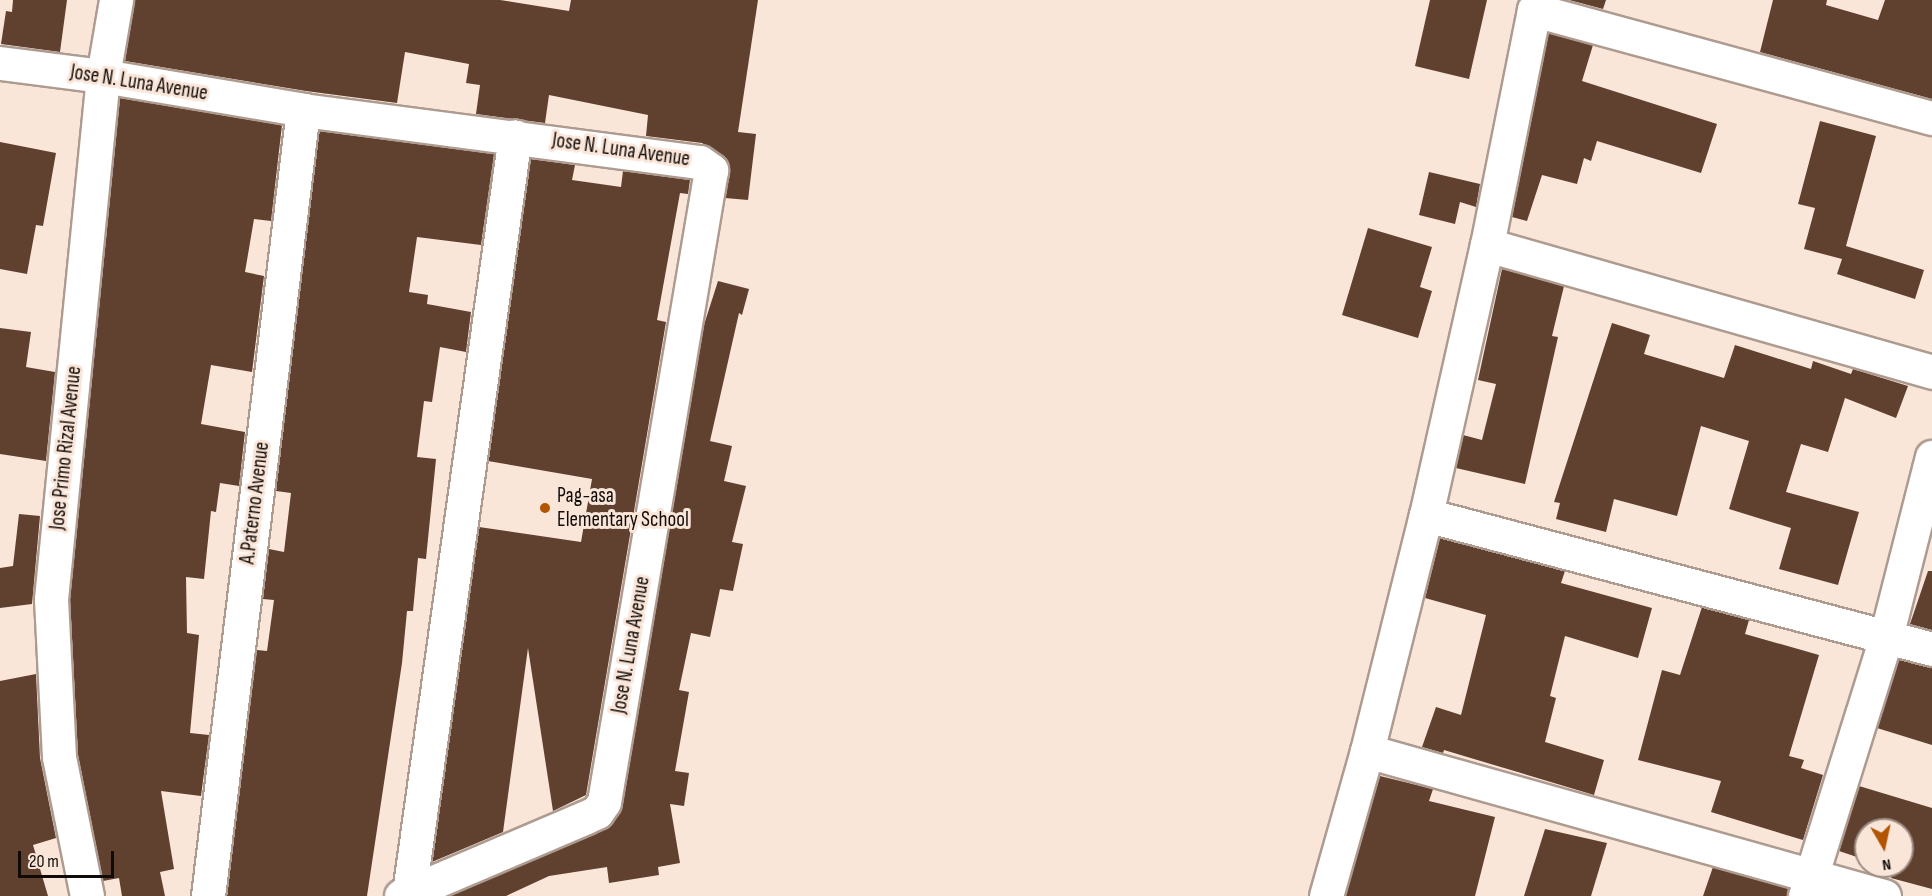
<!DOCTYPE html>
<html>
<head>
<meta charset="utf-8">
<style>
  body { margin:0 }
  #map { position:relative; width:1932px; height:896px; overflow:hidden; background:#fae5d9; font-family:"Sofia Sans Condensed",sans-serif }
  div>[style] { position:absolute }
  .building>* { inset:0; background:#60412f }
  .roads { filter:drop-shadow(2px 0 #ae9b90) drop-shadow(-2px 0 #ae9b90) drop-shadow(0 2px #ae9b90) drop-shadow(0 -2px #ae9b90) }
  .minor>* { height:33px; margin:-16.5px; padding:0 16.5px; transform-origin:16.5px; border-radius:16.5px; background:#fff }
  .tertiary>* { height:33px; margin:-16.5px; padding:0 16.5px; transform-origin:16.5px; border-radius:16.5px; background:#fff }
  .dots>* { width:16px; height:16px; translate:-50% -50%; box-sizing:border-box; border:3px solid #fae5d9; border-radius:50% }
  span { translate:-50% -50%; white-space:nowrap; text-align:center; line-height:1.15; -webkit-text-stroke:6px #fae5d9; paint-order:stroke }
  .street-label { font-size:21px; color:#110b07 }
  .poi-label { font-size:21px; color:#110b07 }
  .left { translate:0 -50%; text-align:left }
  .north { position:absolute; left:1854px; top:818px; width:60px; height:60px; box-sizing:border-box; background:#fae5d9; border:2px solid #9d8e85; border-radius:50%; rotate:171deg; font-size:16px; font-weight:700; line-height:24px; text-align:center; color:#110b07 }
  .north::after { content:''; display:block; margin:auto; width:21px; height:27px; background:#b25402; clip-path:polygon(50% 0,100% 100%,50% 72%,0 100%) }
  .scale { position:absolute; left:18px; top:851px; width:96px; height:27px; box-sizing:border-box; border:3px solid #110b07; border-top:0; padding-left:8px; font-size:18px; line-height:21px; white-space:nowrap; color:#110b07; -webkit-text-stroke:4px #fae5d9; paint-order:stroke }
</style>
</head>
<body>
<div id="map">
  <div class="building">
    <div style="clip-path:polygon(13px 0,67px 0,60px 52px,1px 44px,6px 11px,12px 12px)"></div>
    <div style="clip-path:polygon(134px 0,500px 0,569px 11px,571px 0,758px 0,738px 132px,756px 134px,748px 200px,725px 198px,730px 173px,728px 162px,722px 155px,702px 143px,646px 136px,648px 115px,549px 95px,545px 123px,476px 114px,480px 85px,466px 83px,469px 64px,405px 52px,397px 103px,306px 91px,125px 61px)"></div>
    <div style="clip-path:polygon(1430px 0,1487px 0,1469px 79px,1415px 66px)"></div>
    <div style="clip-path:polygon(1569px 0,1606px 0,1603px 9px)"></div>
    <div style="clip-path:polygon(1773px 0,1827px 0,1826px 5px,1878px 20px,1885px 0,1932px 0,1932px 99px,1760px 52px)"></div>
    <div style="clip-path:polygon(1548px 33px,1593px 45px,1582px 81px,1717px 124px,1701px 173px,1597px 141px,1591px 161px,1584px 158px,1577px 184px,1542px 175px,1527px 221px,1512px 217px)"></div>
    <div style="clip-path:polygon(120px 98px,282px 125px,271px 221px,254px 219px,245px 272px,264px 276px,252px 372px,211px 365px,201px 424px,245px 432px,239px 486px,220px 483px,216px 512px,211px 511px,204px 579px,186px 577px,187px 633px,199px 635px,190px 733px,209px 735px,201px 796px,161px 791px,174px 869px,160px 872px,165px 896px,122px 896px,119px 878px,103px 881px,78px 755px,70px 599px)"></div>
    <div style="clip-path:polygon(1820px 121px,1876px 136px,1846px 246px,1924px 270px,1915px 299px,1837px 274px,1842px 259px,1804px 249px,1815px 208px,1798px 204px)"></div>
    <div style="clip-path:polygon(319px 131px,494px 154px,481px 245px,417px 237px,409px 292px,428px 295px,427px 304px,471px 312px,466px 352px,440px 347px,432px 402px,424px 401px,417px 457px,436px 459px,426px 559px,418px 558px,413px 611px,407px 611px,402px 663px,367px 896px,227px 896px,257px 650px,267px 651px,274px 600px,263px 599px,269px 549px,284px 552px,291px 493px,276px 491px)"></div>
    <div style="clip-path:polygon(0 142px,56px 153px,43px 226px,36px 225px,27px 274px,0 269px)"></div>
    <div style="clip-path:polygon(531px 159px,575px 165px,572px 180px,621px 187px,623px 171px,690px 180px,688px 194px,680px 193px,657px 320px,666px 322px,586px 795px,553px 811px,528px 648px,503px 832px,432px 862px,479px 527px,581px 542px,592px 479px,488px 461px)"></div>
    <div style="clip-path:polygon(1429px 172px,1480px 184px,1476px 207px,1460px 202px,1455px 224px,1419px 215px)"></div>
    <div style="clip-path:polygon(1368px 228px,1432px 247px,1420px 287px,1432px 291px,1418px 338px,1342px 315px)"></div>
    <div style="clip-path:polygon(1502px 269px,1564px 286px,1552px 336px,1558px 337px,1525px 484px,1456px 468px,1463px 435px,1482px 440px,1496px 384px,1478px 380px)"></div>
    <div style="clip-path:polygon(718px 281px,749px 289px,742px 315px,739px 313px,710px 441px,732px 446px,724px 481px,746px 486px,732px 542px,743px 544px,733px 591px,720px 589px,710px 637px,691px 633px,679px 690px,689px 692px,675px 771px,689px 773px,684px 806px,670px 804px,680px 863px,658px 867px,659px 875px,609px 883px,607px 867px,549px 876px,506px 896px,449px 896px,605px 829px,620px 812px,703px 328px)"></div>
    <div style="clip-path:polygon(1612px 323px,1650px 335px,1644px 354px,1724px 378px,1735px 345px,1811px 369px,1813px 361px,1851px 374px,1853px 369px,1908px 386px,1896px 418px,1845px 398px,1828px 452px,1801px 444px,1786px 492px,1859px 512px,1838px 585px,1779px 569px,1791px 528px,1729px 509px,1749px 441px,1701px 426px,1677px 516px,1614px 499px,1606px 532px,1556px 519px,1560px 503px,1554px 502px)"></div>
    <div style="clip-path:polygon(0 328px,31px 332px,26px 367px,55px 372px,46px 461px,0 454px)"></div>
    <div style="clip-path:polygon(19px 514px,40px 516px,32px 604px,0 608px,0 568px,13px 566px)"></div>
    <div style="clip-path:polygon(1440px 538px,1565px 571px,1561px 583px,1652px 608px,1638px 658px,1565px 636px,1550px 696px,1556px 698px,1545px 742px,1604px 760px,1594px 795px,1444px 750px,1443px 753px,1422px 747px,1436px 707px,1461px 715px,1486px 615px,1425px 598px)"></div>
    <div style="clip-path:polygon(1928px 571px,1932px 571px,1932px 630px,1910px 624px)"></div>
    <div style="clip-path:polygon(1702px 607px,1749px 620px,1745px 634px,1819px 655px,1789px 756px,1804px 760px,1801px 768px,1823px 775px,1803px 840px,1711px 812px,1721px 781px,1638px 760px,1662px 670px,1680px 675px)"></div>
    <div style="clip-path:polygon(1899px 660px,1932px 667px,1932px 745px,1877px 728px)"></div>
    <div style="clip-path:polygon(36px 674px,40px 758px,56px 838px,33px 845px,48px 896px,0 896px,0 681px)"></div>
    <div style="clip-path:polygon(1380px 776px,1433px 789px,1429px 801px,1495px 817px,1475px 896px,1345px 896px)"></div>
    <div style="clip-path:polygon(1859px 786px,1932px 808px,1932px 889px,1891px 878px,1894px 868px,1887px 866px,1902px 866px,1902px 830px,1866px 830px,1866px 860px,1839px 851px)"></div>
    <div style="clip-path:polygon(1545px 829px,1607px 843px,1591px 896px,1524px 896px)"></div>
    <div style="clip-path:polygon(1713px 867px,1788px 888px,1787px 896px,1703px 896px)"></div>
  </div>
  <div class="roads">
    <div class="minor">
      <div style="left:0;top:63px;width:104px;rotate:7.2deg"></div>
      <div style="left:103px;top:76px;width:203px;rotate:9.6deg"></div>
      <div style="left:303px;top:110px;width:400px;rotate:7.5deg"></div>
      <div style="left:700px;top:162px;width:14px;rotate:36deg"></div>
      <div style="left:711px;top:170px;width:641px;rotate:99.61deg"></div>
      <div style="left:604px;top:802px;width:12px;rotate:125deg"></div>
      <div style="left:597px;top:812px;width:14px;rotate:155deg"></div>
      <div style="left:584px;top:818px;width:199px;rotate:156.9deg"></div>
      <div style="left:1487px;top:245px;width:463px;rotate:15.9deg"></div>
      <div style="left:1426px;top:515px;width:523px;rotate:14.83deg"></div>
      <div style="left:1367px;top:751px;width:537px;rotate:15.67deg"></div>
      <div style="left:409px;top:893px;width:764px;rotate:-82.03deg"></div>
      <div style="left:87px;top:896px;width:142px;rotate:-101.4deg"></div>
      <div style="left:59px;top:757px;width:158px;rotate:-92.9deg"></div>
      <div style="left:51px;top:599px;width:526px;rotate:-84.32deg"></div>
      <div style="left:103px;top:76px;width:77px;rotate:-80.3deg"></div>
      <div style="left:208px;top:896px;width:792px;rotate:-83.11deg"></div>
      <div style="left:1805px;top:896px;width:271px;rotate:-72.6deg"></div>
      <div style="left:1886px;top:637px;width:186px;rotate:-75.7deg"></div>
    </div>
    <div class="tertiary">
      <div style="left:1326px;top:896px;width:151px;rotate:-74.2deg"></div>
      <div style="left:1367px;top:751px;width:243px;rotate:-76deg"></div>
      <div style="left:1426px;top:515px;width:277px;rotate:-77.3deg"></div>
      <div style="left:1487px;top:245px;width:240px;rotate:-78.7deg"></div>
      <div style="left:1534px;top:10px;width:412px;rotate:15.2deg"></div>
    </div>
  </div>
  <div class="dots">
    <div style="left:545px;top:508px;background:#b25402"></div>
  </div>
  <div class="street-label">
    <span style="left:139px;top:83px;rotate:9deg">Jose N. Luna Avenue</span>
    <span style="left:621px;top:150px;rotate:8deg">Jose N. Luna Avenue</span>
    <span style="left:66px;top:448px;rotate:-84deg">Jose Primo Rizal Avenue</span>
    <span style="left:255px;top:503px;rotate:-83deg">A.Paterno Avenue</span>
    <span style="left:631px;top:645px;rotate:-80deg">Jose N. Luna Avenue</span>
  </div>
  <div class="poi-label">
    <span class="left" style="left:557px;top:508px">Pag-asa<br>Elementary School</span>
  </div>
  <div class="north">N</div>
  <div class="scale">20 m</div>
</div>
</body>
</html>
